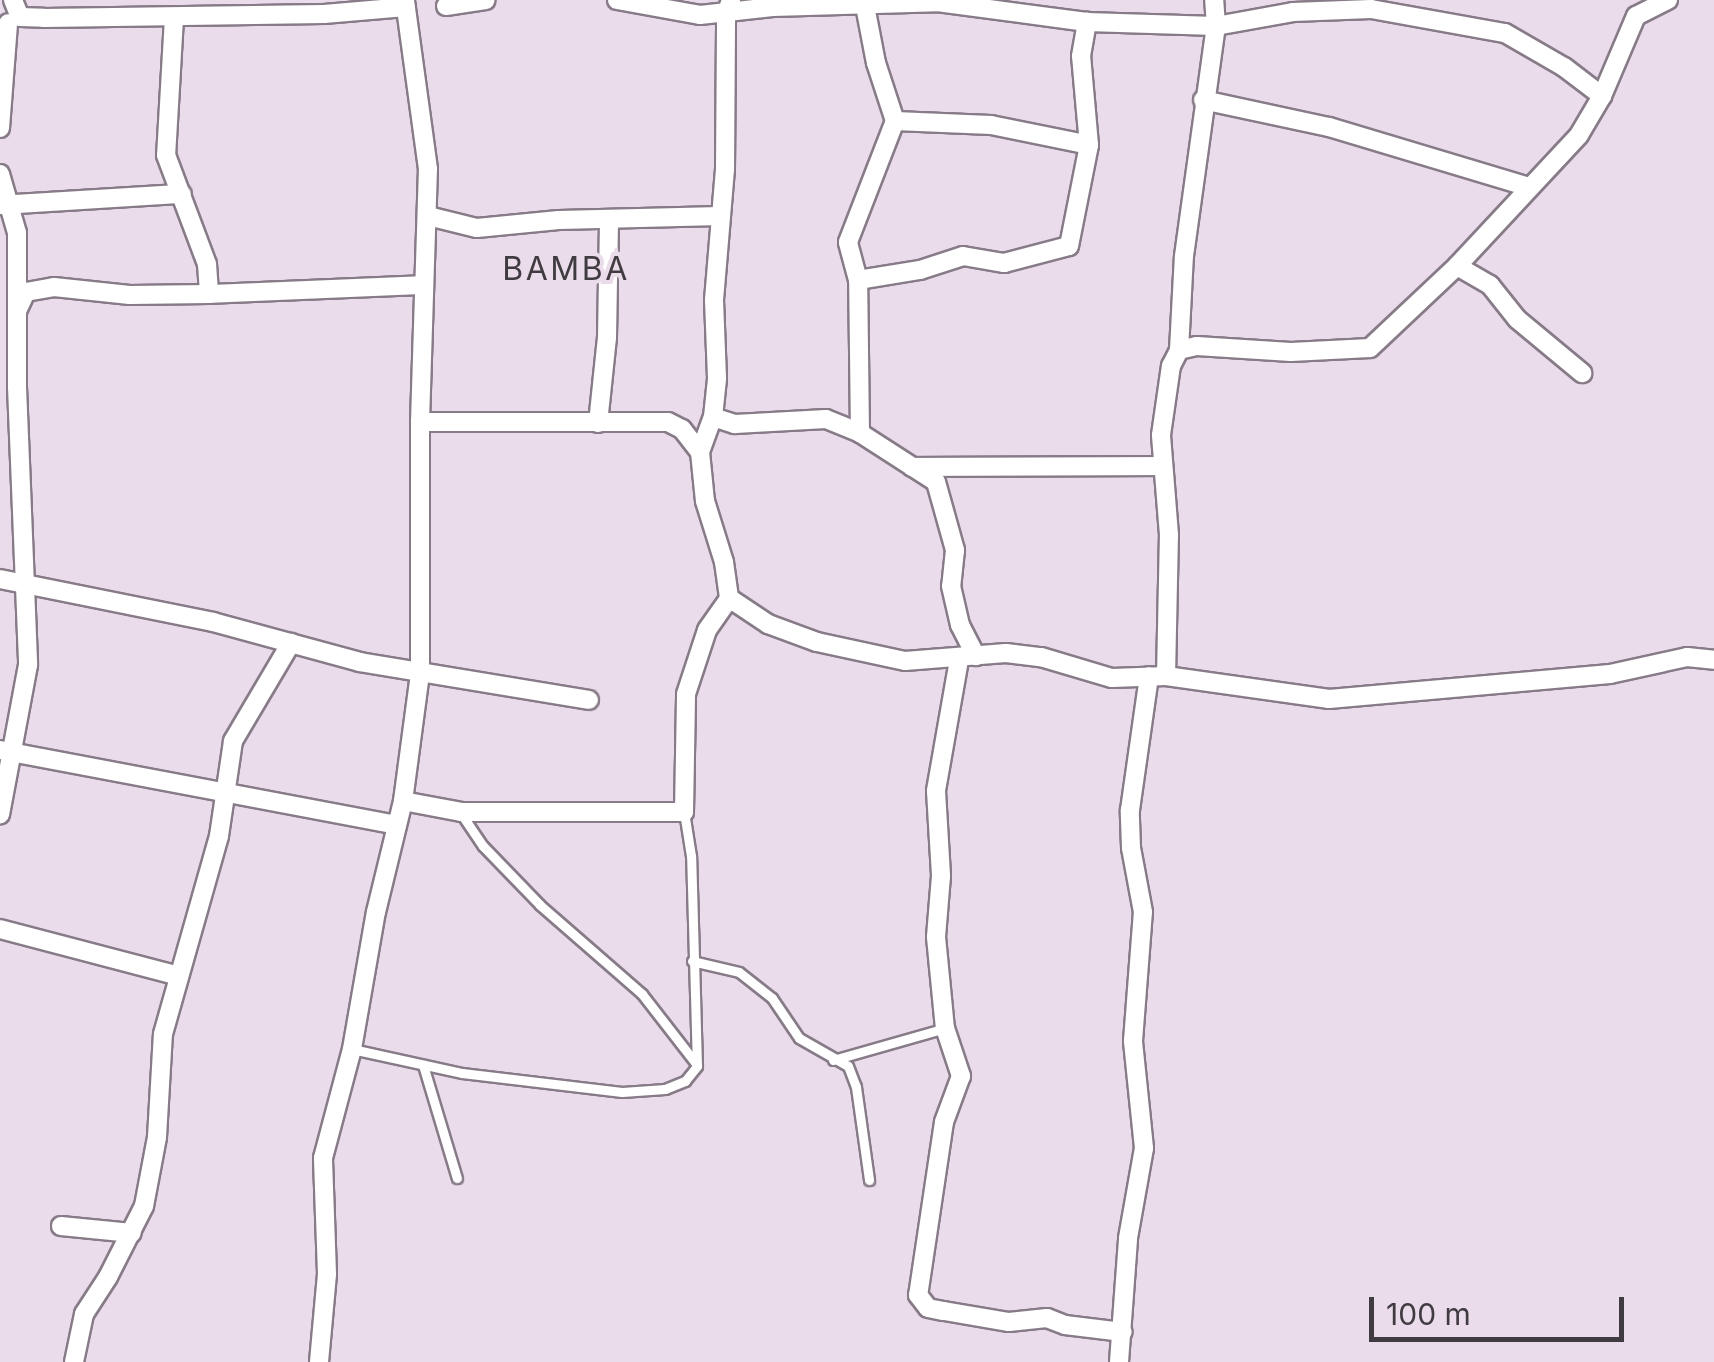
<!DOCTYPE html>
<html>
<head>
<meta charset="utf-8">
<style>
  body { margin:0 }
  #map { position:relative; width:1714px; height:1362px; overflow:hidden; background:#eadcea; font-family:Inter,sans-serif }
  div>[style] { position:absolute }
  .roads { filter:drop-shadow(2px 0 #877b88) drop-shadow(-2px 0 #877b88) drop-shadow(0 2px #877b88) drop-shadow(0 -2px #877b88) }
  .service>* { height:9px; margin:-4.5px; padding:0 4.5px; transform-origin:4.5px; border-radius:4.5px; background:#fff }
  .minor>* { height:18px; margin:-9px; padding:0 9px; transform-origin:9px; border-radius:9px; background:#fff }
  span { translate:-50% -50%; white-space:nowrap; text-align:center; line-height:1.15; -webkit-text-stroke:8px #eadcea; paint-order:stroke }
  .quarter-label { font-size:32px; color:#403b41; letter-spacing:2.5px }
  .scale { position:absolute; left:1369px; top:1297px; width:255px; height:45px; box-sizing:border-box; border:5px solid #403b41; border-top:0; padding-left:12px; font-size:30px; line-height:35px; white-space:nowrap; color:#403b41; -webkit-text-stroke:8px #eadcea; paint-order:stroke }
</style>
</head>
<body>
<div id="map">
  <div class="roads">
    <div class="service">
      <div style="left:462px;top:815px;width:37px;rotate:56deg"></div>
      <div style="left:483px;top:846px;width:82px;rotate:46deg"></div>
      <div style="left:540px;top:905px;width:135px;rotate:41.1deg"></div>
      <div style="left:642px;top:994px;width:90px;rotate:52.2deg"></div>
      <div style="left:692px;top:961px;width:48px;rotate:13.2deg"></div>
      <div style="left:739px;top:972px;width:42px;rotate:38.2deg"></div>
      <div style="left:772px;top:998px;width:48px;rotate:56deg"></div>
      <div style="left:799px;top:1038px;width:56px;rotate:29.7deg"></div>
      <div style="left:848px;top:1066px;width:22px;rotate:69deg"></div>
      <div style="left:856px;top:1087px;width:94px;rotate:82deg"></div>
      <div style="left:352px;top:1049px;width:113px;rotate:12.3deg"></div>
      <div style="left:462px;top:1073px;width:161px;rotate:6.8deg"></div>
      <div style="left:622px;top:1092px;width:43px;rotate:-4deg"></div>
      <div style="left:665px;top:1089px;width:22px;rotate:-22deg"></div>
      <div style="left:685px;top:1081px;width:19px;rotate:-51deg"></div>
      <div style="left:697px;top:1066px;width:210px;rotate:-91.6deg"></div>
      <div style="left:691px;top:856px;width:45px;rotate:-99deg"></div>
      <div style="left:833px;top:1060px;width:116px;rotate:-15.9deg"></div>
      <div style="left:423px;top:1065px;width:118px;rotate:73.3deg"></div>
    </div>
    <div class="minor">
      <div style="left:13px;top:0;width:18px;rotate:68deg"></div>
      <div style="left:20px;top:17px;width:24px;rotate:2deg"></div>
      <div style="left:44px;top:18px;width:280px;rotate:-0.8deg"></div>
      <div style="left:324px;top:14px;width:82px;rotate:-4.9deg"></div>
      <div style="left:617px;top:0;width:84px;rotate:10.2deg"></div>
      <div style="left:700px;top:15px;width:73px;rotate:-6.3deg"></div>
      <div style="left:773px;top:7px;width:164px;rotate:-1.7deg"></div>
      <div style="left:937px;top:2px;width:151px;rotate:7.6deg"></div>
      <div style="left:446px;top:6px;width:40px;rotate:-8.5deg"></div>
      <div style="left:174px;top:18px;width:137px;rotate:93.3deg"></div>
      <div style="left:166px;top:155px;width:116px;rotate:69.4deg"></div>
      <div style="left:207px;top:264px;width:30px;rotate:86deg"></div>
      <div style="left:209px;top:294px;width:215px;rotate:-2.4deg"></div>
      <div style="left:1203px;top:100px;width:129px;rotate:12.1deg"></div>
      <div style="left:1329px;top:127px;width:209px;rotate:16.7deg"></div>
      <div style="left:895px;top:121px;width:96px;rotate:2.4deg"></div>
      <div style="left:991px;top:125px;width:100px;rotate:11.5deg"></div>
      <div style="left:0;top:128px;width:105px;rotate:-85.6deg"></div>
      <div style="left:0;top:174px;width:61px;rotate:73.9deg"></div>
      <div style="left:17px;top:233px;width:154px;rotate:90deg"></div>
      <div style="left:17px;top:387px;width:278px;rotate:87.7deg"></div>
      <div style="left:28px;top:665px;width:152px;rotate:100.6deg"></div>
      <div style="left:0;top:205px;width:182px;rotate:-3.5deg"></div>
      <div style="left:428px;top:216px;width:50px;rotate:13.8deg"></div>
      <div style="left:477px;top:228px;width:82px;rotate:-5.6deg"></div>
      <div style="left:559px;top:220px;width:161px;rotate:-1.4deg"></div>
      <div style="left:1457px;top:266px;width:38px;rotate:30deg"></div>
      <div style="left:1490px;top:285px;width:43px;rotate:51.5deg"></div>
      <div style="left:1517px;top:319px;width:85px;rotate:39.7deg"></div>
      <div style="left:858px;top:280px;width:63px;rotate:-9.2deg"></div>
      <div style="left:920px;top:270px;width:45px;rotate:-18deg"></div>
      <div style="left:963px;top:256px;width:42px;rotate:9.7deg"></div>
      <div style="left:1004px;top:263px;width:67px;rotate:-14.7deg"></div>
      <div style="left:1069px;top:246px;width:103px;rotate:-78.8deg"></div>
      <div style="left:1089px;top:145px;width:89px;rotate:-95.1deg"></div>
      <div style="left:1081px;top:56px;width:35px;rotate:-80deg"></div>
      <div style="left:1087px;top:22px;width:129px;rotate:1.8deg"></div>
      <div style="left:1216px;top:26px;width:78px;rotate:-10.3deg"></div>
      <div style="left:1293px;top:12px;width:78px;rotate:-2.2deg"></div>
      <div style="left:1371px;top:9px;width:136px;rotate:10.2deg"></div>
      <div style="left:1505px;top:33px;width:68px;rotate:30deg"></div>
      <div style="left:1564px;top:67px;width:48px;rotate:37.3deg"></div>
      <div style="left:18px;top:309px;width:19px;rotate:-65deg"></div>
      <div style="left:26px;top:292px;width:28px;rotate:-10deg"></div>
      <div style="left:54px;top:287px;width:76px;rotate:6deg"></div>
      <div style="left:130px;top:295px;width:79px;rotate:-0.7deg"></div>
      <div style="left:1179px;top:350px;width:94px;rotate:-87deg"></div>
      <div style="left:1184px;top:256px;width:232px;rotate:-82.1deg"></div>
      <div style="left:1216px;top:26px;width:26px;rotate:-94deg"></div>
      <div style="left:713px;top:417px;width:23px;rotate:18deg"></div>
      <div style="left:735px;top:424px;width:91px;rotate:-3.1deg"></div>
      <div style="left:826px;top:419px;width:37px;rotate:22deg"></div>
      <div style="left:860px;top:433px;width:90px;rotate:32.8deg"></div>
      <div style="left:936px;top:482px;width:71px;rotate:74.4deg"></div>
      <div style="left:955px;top:550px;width:36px;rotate:96deg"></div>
      <div style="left:951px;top:586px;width:40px;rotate:77deg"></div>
      <div style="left:960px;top:625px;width:35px;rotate:63deg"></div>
      <div style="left:420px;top:422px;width:248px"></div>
      <div style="left:668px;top:422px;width:16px;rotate:27deg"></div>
      <div style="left:682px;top:429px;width:29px;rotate:52deg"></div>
      <div style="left:700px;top:452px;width:49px;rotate:84.2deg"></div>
      <div style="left:705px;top:501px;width:64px;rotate:72.7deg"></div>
      <div style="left:724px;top:562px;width:36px;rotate:82deg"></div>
      <div style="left:729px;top:598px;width:47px;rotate:33.7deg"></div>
      <div style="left:768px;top:624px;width:52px;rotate:20.2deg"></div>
      <div style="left:817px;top:642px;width:90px;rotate:12.2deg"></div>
      <div style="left:905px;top:661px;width:101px;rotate:-4.5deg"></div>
      <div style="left:1006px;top:653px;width:35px;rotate:7deg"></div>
      <div style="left:1041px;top:657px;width:74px;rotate:16.5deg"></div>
      <div style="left:1112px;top:678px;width:54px;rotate:-2.1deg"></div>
      <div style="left:1166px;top:676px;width:165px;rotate:8deg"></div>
      <div style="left:1329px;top:699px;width:282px;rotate:-5.1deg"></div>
      <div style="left:1610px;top:674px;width:79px;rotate:-12.4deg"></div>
      <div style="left:1687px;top:657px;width:27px;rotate:6deg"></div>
      <div style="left:598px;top:423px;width:86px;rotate:-84deg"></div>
      <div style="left:607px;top:337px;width:118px;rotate:-89deg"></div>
      <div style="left:860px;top:433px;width:153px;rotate:-90.7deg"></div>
      <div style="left:858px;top:280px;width:39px;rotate:-105deg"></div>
      <div style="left:848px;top:242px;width:130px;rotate:-68.8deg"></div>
      <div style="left:895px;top:121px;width:61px;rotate:-108.1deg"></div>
      <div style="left:876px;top:63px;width:58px;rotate:-100.9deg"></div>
      <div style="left:700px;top:452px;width:37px;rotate:-70deg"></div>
      <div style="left:713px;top:417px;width:39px;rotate:-84deg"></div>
      <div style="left:717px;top:378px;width:78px;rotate:-92.2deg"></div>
      <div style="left:714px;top:300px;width:130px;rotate:-85.2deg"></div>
      <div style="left:725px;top:170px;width:156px;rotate:-89.6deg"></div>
      <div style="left:726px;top:14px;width:15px;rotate:-70deg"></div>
      <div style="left:912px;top:467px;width:250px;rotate:-0.2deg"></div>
      <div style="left:0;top:579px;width:217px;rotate:11.4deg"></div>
      <div style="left:213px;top:622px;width:152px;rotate:15.2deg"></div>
      <div style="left:360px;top:662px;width:232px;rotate:9.4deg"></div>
      <div style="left:959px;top:660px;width:133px;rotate:100deg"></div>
      <div style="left:936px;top:791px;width:85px;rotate:86.6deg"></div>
      <div style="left:941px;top:876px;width:61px;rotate:94.7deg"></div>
      <div style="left:936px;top:937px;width:91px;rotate:84.4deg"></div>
      <div style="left:945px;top:1028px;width:51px;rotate:71.6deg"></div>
      <div style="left:961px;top:1076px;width:49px;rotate:110.3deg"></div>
      <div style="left:944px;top:1122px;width:175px;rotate:98.5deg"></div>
      <div style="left:918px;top:1295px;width:16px;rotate:52deg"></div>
      <div style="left:928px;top:1308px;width:16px;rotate:11deg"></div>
      <div style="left:944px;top:1311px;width:66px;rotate:9.6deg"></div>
      <div style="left:1009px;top:1322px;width:38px;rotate:-6deg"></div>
      <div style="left:1047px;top:1318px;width:19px;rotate:21deg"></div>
      <div style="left:1065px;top:1325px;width:58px;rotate:6.9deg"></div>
      <div style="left:1166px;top:676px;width:141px;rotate:-88.8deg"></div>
      <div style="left:1169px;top:535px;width:100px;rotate:-94.6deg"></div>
      <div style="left:1161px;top:435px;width:70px;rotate:-81.8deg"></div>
      <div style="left:1171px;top:366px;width:18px;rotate:-63deg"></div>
      <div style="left:1179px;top:350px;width:18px;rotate:-13deg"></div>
      <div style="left:1197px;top:346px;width:94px;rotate:3.7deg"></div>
      <div style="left:1291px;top:352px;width:79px;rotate:-2.9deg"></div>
      <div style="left:1370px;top:348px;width:120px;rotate:-43.3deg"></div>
      <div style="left:1457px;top:266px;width:179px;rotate:-47deg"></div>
      <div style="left:1579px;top:135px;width:45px;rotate:-59.5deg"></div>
      <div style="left:1602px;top:96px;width:87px;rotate:-67deg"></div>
      <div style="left:1636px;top:16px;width:36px;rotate:-27deg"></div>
      <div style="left:0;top:750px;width:404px;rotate:10.7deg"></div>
      <div style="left:403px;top:801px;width:59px;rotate:10.7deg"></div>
      <div style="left:461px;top:812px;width:223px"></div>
      <div style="left:684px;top:812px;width:118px;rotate:-89deg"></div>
      <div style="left:686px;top:694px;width:67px;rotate:-71.8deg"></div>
      <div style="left:707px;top:630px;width:39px;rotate:-55deg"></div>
      <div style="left:0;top:929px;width:185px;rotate:14.7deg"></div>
      <div style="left:61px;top:1226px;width:71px;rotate:5.6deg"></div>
      <div style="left:74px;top:1362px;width:49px;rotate:-78.2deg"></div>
      <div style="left:84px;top:1314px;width:44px;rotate:-57deg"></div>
      <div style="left:108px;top:1277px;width:80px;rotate:-63.1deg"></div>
      <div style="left:144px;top:1206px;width:70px;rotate:-79.3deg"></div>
      <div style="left:157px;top:1137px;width:103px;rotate:-86.7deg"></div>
      <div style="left:163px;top:1034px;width:206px;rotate:-74.2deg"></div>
      <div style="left:219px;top:836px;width:96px;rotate:-81.6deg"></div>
      <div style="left:233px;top:741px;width:114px;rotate:-59.4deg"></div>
      <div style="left:319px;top:1362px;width:88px;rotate:-84.8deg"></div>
      <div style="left:327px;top:1274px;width:116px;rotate:-92deg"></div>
      <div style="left:323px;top:1158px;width:113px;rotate:-75.1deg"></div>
      <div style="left:352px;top:1049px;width:139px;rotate:-80.1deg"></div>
      <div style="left:376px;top:912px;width:114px;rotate:-76.3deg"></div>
      <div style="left:403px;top:801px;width:128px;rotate:-82.4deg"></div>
      <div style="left:420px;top:674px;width:252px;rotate:-90deg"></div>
      <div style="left:420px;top:422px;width:253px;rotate:-88.2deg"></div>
      <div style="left:428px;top:169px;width:171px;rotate:-97.8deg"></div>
      <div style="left:1119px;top:1362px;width:124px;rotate:-85.8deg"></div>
      <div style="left:1128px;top:1238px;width:91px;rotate:-79.9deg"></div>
      <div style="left:1144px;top:1148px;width:108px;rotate:-95.9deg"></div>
      <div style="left:1133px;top:1041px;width:129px;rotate:-85.6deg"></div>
      <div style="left:1143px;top:912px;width:65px;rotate:-100.6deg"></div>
      <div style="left:1131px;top:848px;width:38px;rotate:-92deg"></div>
      <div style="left:1130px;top:810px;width:135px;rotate:-81.9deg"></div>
    </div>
  </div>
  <div class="quarter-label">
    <span style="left:566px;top:269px">BAMBA</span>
  </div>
  <div class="scale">100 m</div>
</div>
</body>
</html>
